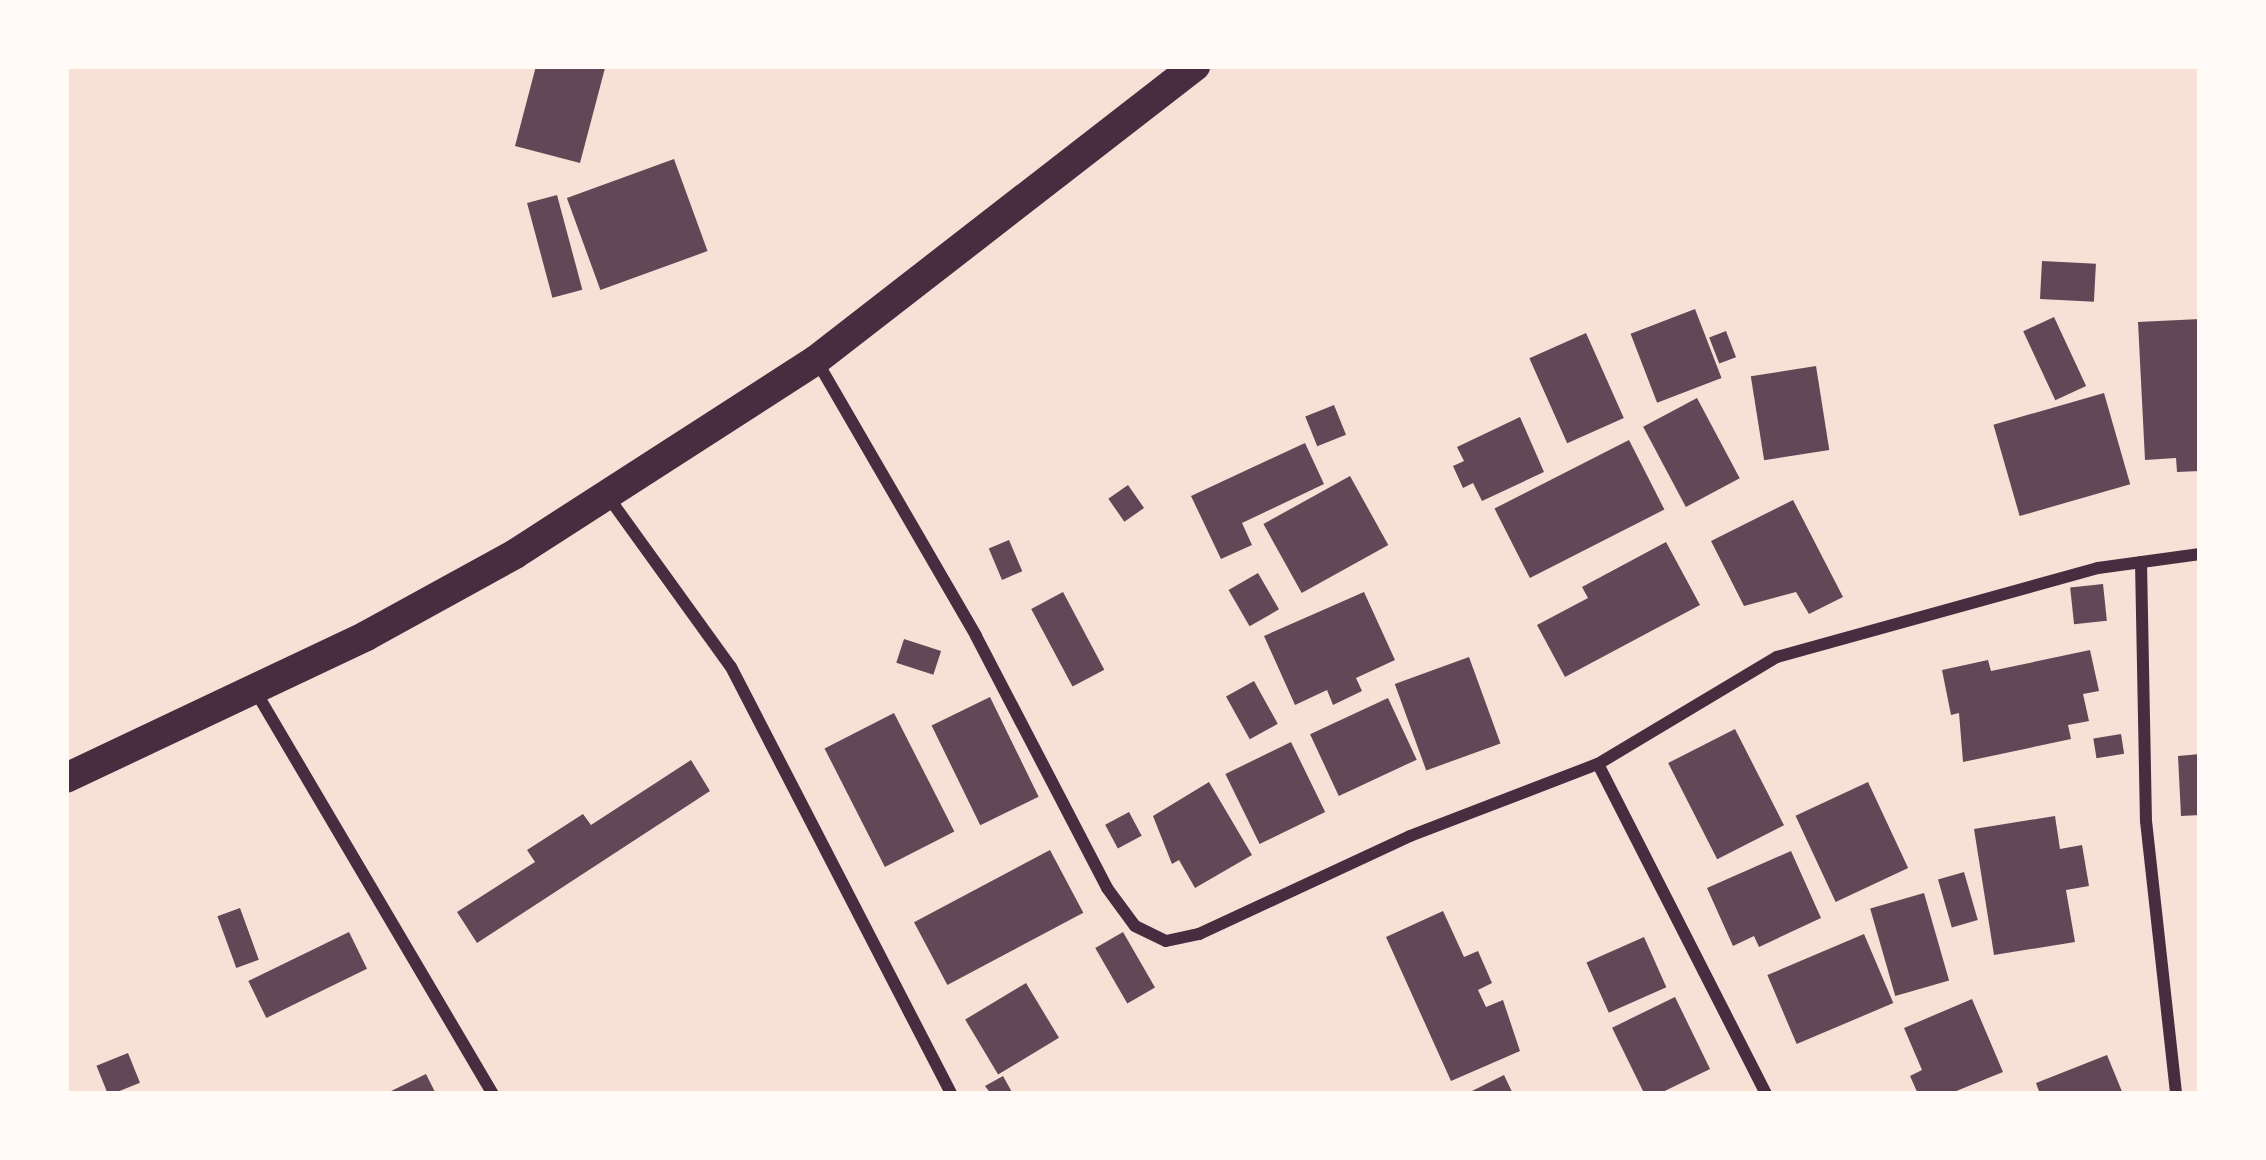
<!DOCTYPE html>
<html>
<head>
<meta charset="utf-8">
<style>
  body { margin:0 }
  #map { position:relative; width:2266px; height:1160px; overflow:hidden; background:#f7e1d7; font-family:Overpass,sans-serif }
  div>[style] { position:absolute }
  .building>* { inset:0; background:#644757; transform-origin:0 0 }
  .minor>* { height:12px; margin:-6px; padding:0 6px; transform-origin:6px; border-radius:6px; background:#4a2c40 }
  .primary>* { height:30px; margin:-15px; padding:0 15px; transform-origin:15px; border-radius:15px; background:#4a2c40 }
  span { translate:-50% -50%; white-space:nowrap; text-align:center; line-height:1.15; -webkit-text-stroke:9px #fffaf5; paint-order:stroke }
  .frame { position:absolute; inset:0; border:69px solid #fffaf5; pointer-events:none }
</style>
</head>
<body>
<div id="map">
  <div class="building">
    <div style="clip-path:polygon(536px 66px,605px 68px,580px 163px,515px 146px)"></div>
    <div style="left:674px;top:159px;width:98px;height:114px;rotate:70deg"></div>
    <div style="left:557px;top:195px;width:98px;height:31px;rotate:75deg"></div>
    <div style="left:2042px;top:261px;width:54px;height:38px;rotate:3deg"></div>
    <div style="left:1695px;top:309px;width:74px;height:69px;rotate:69deg"></div>
    <div style="left:2054px;top:317px;width:76px;height:34px;rotate:65deg"></div>
    <div style="clip-path:polygon(2200px 319px,2200px 471px,2177px 472px,2176px 458px,2145px 460px,2138px 322px)"></div>
    <div style="left:1726px;top:331px;width:28px;height:18px;rotate:69deg"></div>
    <div style="left:1586px;top:333px;width:93px;height:62px;rotate:66deg"></div>
    <div style="left:1816px;top:366px;width:85px;height:66px;rotate:81deg"></div>
    <div style="left:2104px;top:393px;width:95px;height:115px;rotate:74deg"></div>
    <div style="left:1697px;top:398px;width:91px;height:61px;rotate:62deg"></div>
    <div style="left:1334px;top:405px;width:32px;height:31px;rotate:68deg"></div>
    <div style="clip-path:polygon(1520px 417px,1544px 472px,1482px 501px,1473px 483px,1463px 488px,1453px 466px,1464px 461px,1457px 447px)"></div>
    <div style="left:1629px;top:440px;width:78px;height:151px;rotate:63deg"></div>
    <div style="clip-path:polygon(1305px 443px,1324px 484px,1242px 523px,1252px 545px,1221px 559px,1191px 496px)"></div>
    <div style="left:1350px;top:476px;width:79px;height:99px;rotate:61deg"></div>
    <div style="left:1128px;top:485px;width:28px;height:24px;rotate:55deg"></div>
    <div style="clip-path:polygon(1793px 500px,1843px 597px,1809px 614px,1796px 592px,1744px 606px,1711px 541px)"></div>
    <div style="left:1009px;top:540px;width:34px;height:22px;rotate:67deg"></div>
    <div style="clip-path:polygon(1666px 542px,1700px 605px,1565px 677px,1537px 625px,1588px 598px,1582px 587px)"></div>
    <div style="left:1258px;top:573px;width:42px;height:34px;rotate:60deg"></div>
    <div style="left:2103px;top:584px;width:37px;height:33px;rotate:84deg"></div>
    <div style="left:1063px;top:592px;width:88px;height:36px;rotate:62deg"></div>
    <div style="clip-path:polygon(1364px 592px,1395px 660px,1356px 678px,1362px 691px,1333px 705px,1327px 690px,1295px 705px,1264px 636px)"></div>
    <div style="left:904px;top:639px;width:39px;height:25px;rotate:18deg"></div>
    <div style="clip-path:polygon(2090px 650px,2099px 691px,2083px 694px,2089px 721px,2068px 725px,2071px 739px,1963px 762px,1959px 713px,1951px 715px,1942px 670px,1988px 660px,1991px 671px)"></div>
    <div style="left:1469px;top:657px;width:92px;height:79px;rotate:70deg"></div>
    <div style="left:1254px;top:681px;width:49px;height:32px;rotate:61deg"></div>
    <div style="left:990px;top:697px;width:111px;height:65px;rotate:64deg"></div>
    <div style="left:1388px;top:698px;width:68px;height:86px;rotate:65deg"></div>
    <div style="left:894px;top:713px;width:133px;height:78px;rotate:63deg"></div>
    <div style="left:1735px;top:729px;width:108px;height:75px;rotate:63deg"></div>
    <div style="left:2121px;top:734px;width:20px;height:28px;rotate:81deg"></div>
    <div style="left:1291px;top:742px;width:78px;height:73px;rotate:64deg"></div>
    <div style="clip-path:polygon(2200px 754px,2200px 815px,2181px 816px,2178px 756px)"></div>
    <div style="clip-path:polygon(691px 760px,710px 791px,477px 943px,457px 912px,535px 862px,527px 850px,583px 814px,591px 825px)"></div>
    <div style="clip-path:polygon(1209px 782px,1252px 855px,1195px 888px,1179px 860px,1172px 864px,1153px 816px)"></div>
    <div style="left:1868px;top:782px;width:95px;height:80px;rotate:65deg"></div>
    <div style="left:1129px;top:812px;width:27px;height:27px;rotate:62deg"></div>
    <div style="clip-path:polygon(2055px 816px,2060px 849px,2082px 845px,2089px 886px,2066px 890px,2075px 942px,1994px 955px,1974px 829px)"></div>
    <div style="left:1050px;top:850px;width:71px;height:154px;rotate:62deg"></div>
    <div style="clip-path:polygon(1791px 851px,1821px 918px,1759px 947px,1754px 936px,1733px 946px,1707px 888px)"></div>
    <div style="left:1964px;top:872px;width:50px;height:27px;rotate:74deg"></div>
    <div style="left:1924px;top:893px;width:91px;height:56px;rotate:74deg"></div>
    <div style="left:240px;top:908px;width:55px;height:24px;rotate:70deg"></div>
    <div style="clip-path:polygon(1443px 911px,1464px 957px,1478px 951px,1492px 983px,1478px 990px,1486px 1007px,1503px 1000px,1520px 1051px,1451px 1081px,1386px 937px)"></div>
    <div style="left:349px;top:932px;width:41px;height:112px;rotate:64deg"></div>
    <div style="left:1123px;top:932px;width:64px;height:32px;rotate:60deg"></div>
    <div style="left:1864px;top:934px;width:75px;height:105px;rotate:67deg"></div>
    <div style="left:1644px;top:937px;width:55px;height:63px;rotate:66deg"></div>
    <div style="left:1026px;top:983px;width:64px;height:71px;rotate:59deg"></div>
    <div style="left:1675px;top:997px;width:80px;height:70px;rotate:64deg"></div>
    <div style="clip-path:polygon(1972px 999px,2003px 1072px,1949px 1094px,1918px 1094px,1910px 1076px,1922px 1070px,1904px 1028px)"></div>
    <div style="left:128px;top:1053px;width:32px;height:34px;rotate:68deg"></div>
    <div style="clip-path:polygon(2107px 1055px,2123px 1094px,2040px 1094px,2036px 1083px)"></div>
    <div style="clip-path:polygon(426px 1074px,436px 1094px,385px 1094px)"></div>
    <div style="clip-path:polygon(1504px 1075px,1513px 1094px,1466px 1094px)"></div>
    <div style="clip-path:polygon(1003px 1076px,1013px 1094px,991px 1094px,985px 1086px)"></div>
  </div>
  <div class="minor">
    <div style="left:818px;top:363px;width:315px;rotate:59.9deg"></div>
    <div style="left:976px;top:636px;width:284px;rotate:62.5deg"></div>
    <div style="left:1107px;top:888px;width:47px;rotate:53.6deg"></div>
    <div style="left:1135px;top:926px;width:34px;rotate:26deg"></div>
    <div style="left:1166px;top:941px;width:34px;rotate:-12deg"></div>
    <div style="left:1199px;top:934px;width:233px;rotate:-24.9deg"></div>
    <div style="left:1410px;top:836px;width:201px;rotate:-21deg"></div>
    <div style="left:1598px;top:764px;width:209px;rotate:-30.9deg"></div>
    <div style="left:1777px;top:657px;width:333px;rotate:-15.5deg"></div>
    <div style="left:2098px;top:568px;width:103px;rotate:-7.8deg"></div>
    <div style="left:609px;top:498px;width:208px;rotate:54.2deg"></div>
    <div style="left:731px;top:667px;width:480px;rotate:62.7deg"></div>
    <div style="left:2141px;top:562px;width:259px;rotate:88.9deg"></div>
    <div style="left:2146px;top:821px;width:275px;rotate:83.7deg"></div>
    <div style="left:256px;top:692px;width:467px;rotate:59.5deg"></div>
    <div style="left:1598px;top:764px;width:370px;rotate:63deg"></div>
  </div>
  <div class="primary">
    <div style="left:66px;top:778px;width:332px;rotate:-25.3deg"></div>
    <div style="left:366px;top:636px;width:170px;rotate:-28.8deg"></div>
    <div style="left:515px;top:554px;width:358px;rotate:-32.8deg"></div>
    <div style="left:816px;top:360px;width:480px;rotate:-37.8deg"></div>
  </div>
  <div class="frame"></div>
</div>
</body>
</html>
